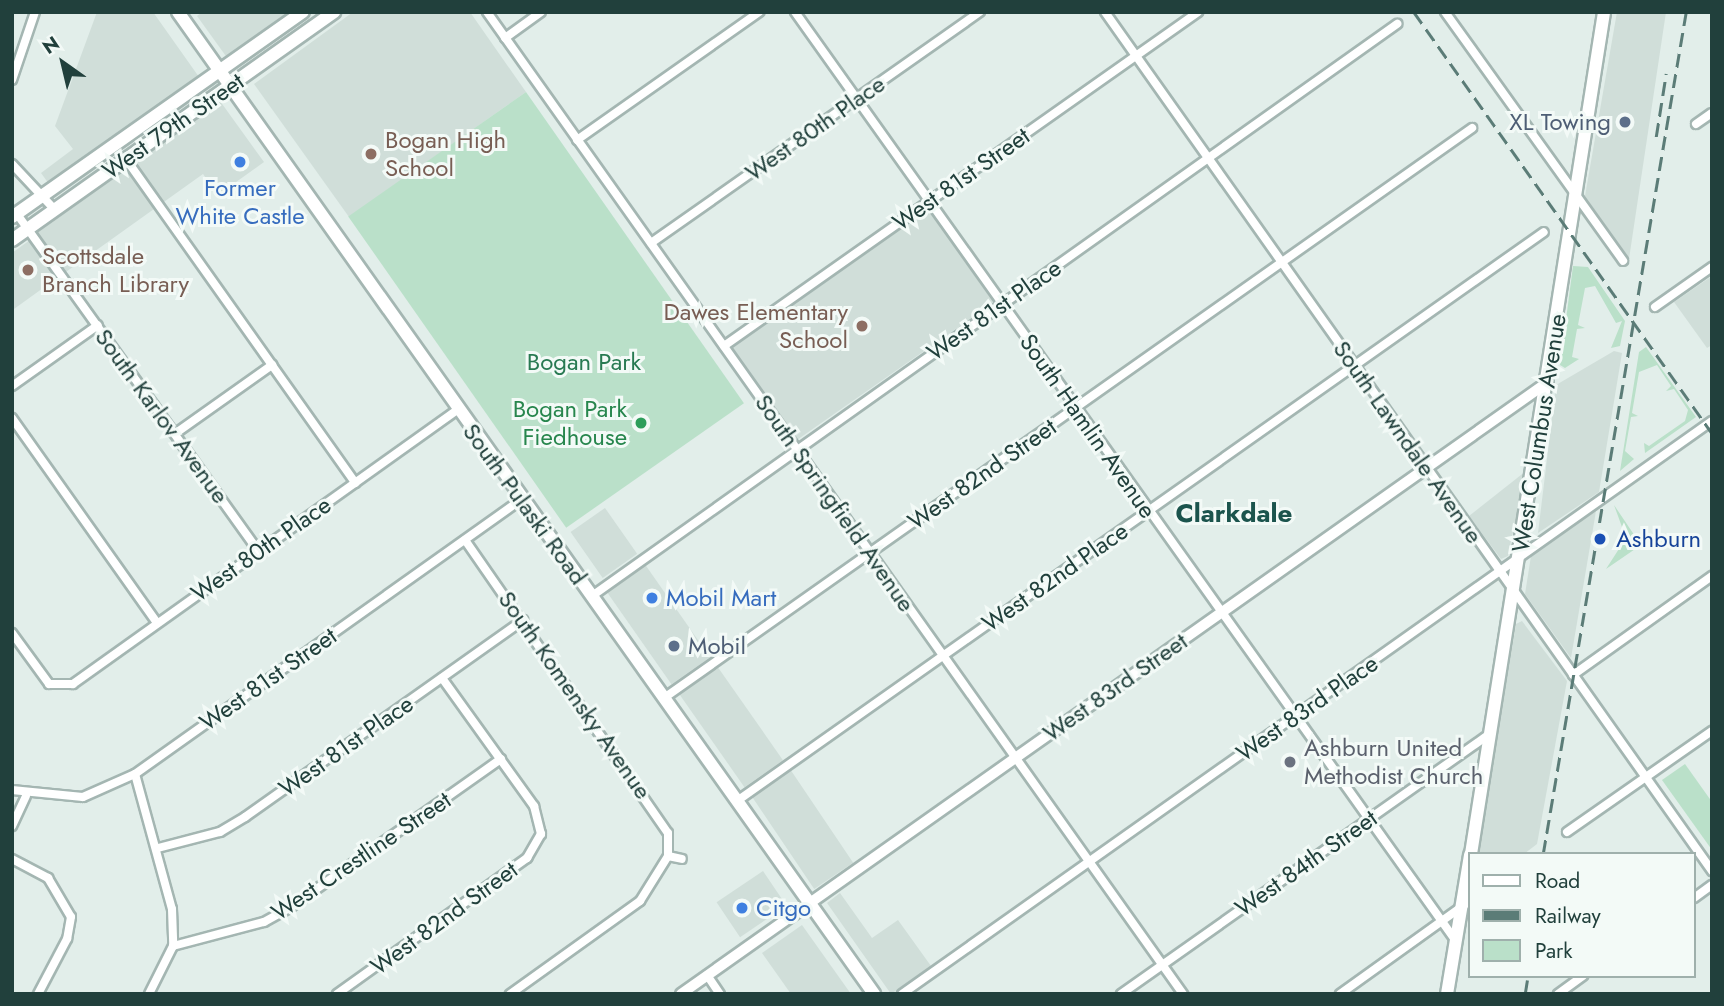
<!DOCTYPE html>
<html>
<head>
<meta charset="utf-8">
<style>
  body { margin:0 }
  #map { position:relative; width:1724px; height:1006px; overflow:hidden; background:#e2eeea; font-family:Jost,sans-serif }
  div>[style] { position:absolute }
  .built>* { inset:0; background:#d0ded9; transform-origin:0 0 }
  .green>* { inset:0; background:#bae0c9; transform-origin:0 0 }
  .roads { filter:drop-shadow(2px 0 #a4b6b2) drop-shadow(-2px 0 #a4b6b2) drop-shadow(0 2px #a4b6b2) drop-shadow(0 -2px #a4b6b2) }
  .minor>* { height:8px; margin:-4px; padding:0 4px; transform-origin:4px; border-radius:4px; background:#fff }
  .tertiary>* { height:10px; margin:-5px; padding:0 5px; transform-origin:5px; border-radius:5px; background:#fff }
  .secondary>* { height:12px; margin:-6px; padding:0 6px; transform-origin:6px; border-radius:6px; background:#fff }
  .rail>* { height:2.5px; margin-top:-1.25px; transform-origin:0; background:repeating-linear-gradient(90deg,#5b7c77 0 14px,transparent 0 21px) }
  .dots>* { width:19px; height:19px; translate:-50% -50%; box-sizing:border-box; border:4px solid #f3faf7; border-radius:50% }
  span { translate:-50% -50%; white-space:nowrap; text-align:center; line-height:1.15; -webkit-text-stroke:6px #f3faf7; paint-order:stroke }
  .service-label { font-size:24px; color:#4e5e75 }
  .right { translate:-100% -50%; text-align:right }
  .left { translate:0 -50%; text-align:left }
  .street-label { font-size:24px; color:#21403c }
  .education-label { font-size:24px; color:#785e54 }
  .shop-label { font-size:24px; color:#366cbe }
  .park-label { font-size:24px; color:#287a52 }
  .leisure-label { font-size:24px; color:#27864d }
  .transit-label { font-size:24px; color:#164399 }
  .worship-label { font-size:24px; color:#5b616d }
  .neighbourhood-label { font-size:26px; color:#1b544d; font-weight:700 }
  .frame { position:absolute; inset:0; border:14px solid #21403c; pointer-events:none }
  .legend { position:absolute; left:1468px; top:852px; width:228px; height:126px; box-sizing:border-box; background:#f3faf7; border:2px solid #9fb0ac; margin:0; padding:9px 12px; list-style:none; font-size:21px; color:#21403c }
  .legend li { display:flex; align-items:center; gap:14px; height:35px }
  .legend b { width:35px; border:2px solid #9fb0ac }
  .north { position:absolute; left:28px; top:28px; width:70px; height:70px; -webkit-text-stroke:5px #f3faf7; paint-order:stroke; rotate:326deg; font-size:19px; font-weight:700; line-height:28px; text-align:center; color:#21403c }
  .north::after { content:''; display:block; margin:auto; width:24px; height:32px; background:#21403c; clip-path:polygon(50% 0,100% 100%,50% 72%,0 100%) }
</style>
</head>
<body>
<div id="map">
  <div class="built">
    <div style="clip-path:polygon(97px 12px,153px 12px,199px 77px,49px 184px,41px 173px,73px 149px,55px 126px)"></div>
    <div style="clip-path:polygon(202px 12px,294px 12px,228px 59px,197px 16px)"></div>
    <div style="clip-path:polygon(353px 12px,470px 12px,526px 92px,349px 217px,254px 84px)"></div>
    <div style="clip-path:polygon(1617px 12px,1666px 12px,1629px 259px,1585px 196px)"></div>
    <div style="clip-path:polygon(220px 101px,264px 162px,218px 195px,203px 174px,63px 274px,34px 233px)"></div>
    <div style="left:928px;top:209px;width:114px;height:242px;rotate:55deg"></div>
    <div style="clip-path:polygon(30px 240px,57px 278px,14px 309px,12px 253px)"></div>
    <div style="clip-path:polygon(1712px 276px,1712px 345px,1707px 348px,1674px 302px)"></div>
    <div style="clip-path:polygon(1614px 351px,1622px 353px,1599px 492px,1538px 533px,1556px 385px)"></div>
    <div style="clip-path:polygon(1526px 471px,1508px 556px,1501px 559px,1469px 516px)"></div>
    <div style="left:605px;top:508px;width:56px;height:42px;rotate:55deg"></div>
    <div style="clip-path:polygon(1596px 510px,1595px 517px,1571px 658px,1525px 594px,1531px 556px)"></div>
    <div style="left:644px;top:563px;width:115px;height:47px;rotate:55deg"></div>
    <div style="clip-path:polygon(1522px 621px,1567px 681px,1537px 844px,1524px 854px,1478px 854px,1516px 624px)"></div>
    <div style="left:717px;top:666px;width:115px;height:47px;rotate:55deg"></div>
    <div style="left:790px;top:769px;width:113px;height:47px;rotate:56deg"></div>
    <div style="left:763px;top:871px;width:42px;height:56px;rotate:56deg"></div>
    <div style="clip-path:polygon(840px 893px,872px 938px,898px 920px,931px 966px,891px 994px,827px 903px)"></div>
    <div style="clip-path:polygon(802px 925px,851px 994px,791px 994px,762px 953px)"></div>
  </div>
  <div class="green">
    <div style="left:526px;top:92px;width:380px;height:217px;rotate:55deg"></div>
    <div style="clip-path:polygon(1573px 266px,1588px 267px,1625px 321px,1620px 346px,1611px 348px,1622px 321px,1616px 323px,1595px 286px,1585px 288px,1578px 325px,1585px 328px,1577px 329px,1572px 357px,1579px 359px,1565px 368px,1560px 365px)"></div>
    <div style="clip-path:polygon(1646px 347px,1696px 417px,1645px 453px,1644px 443px,1649px 446px,1685px 421px,1688px 410px,1674px 389px,1666px 391px,1671px 386px,1657px 365px,1639px 372px,1632px 413px,1638px 416px,1631px 417px,1625px 451px,1634px 459px,1620px 471px,1639px 352px)"></div>
    <div style="clip-path:polygon(1614px 505px,1641px 545px,1606px 569px,1626px 538px)"></div>
    <div style="clip-path:polygon(1685px 764px,1712px 802px,1712px 850px,1662px 780px)"></div>
  </div>
  <div class="roads">
    <div class="minor">
      <div style="left:487px;top:12px;width:1204px;rotate:54.67deg"></div>
      <div style="left:795px;top:12px;width:1140px;rotate:54.57deg"></div>
      <div style="left:1105px;top:12px;width:1052px;rotate:54.75deg"></div>
      <div style="left:1445px;top:12px;width:306px;rotate:54.4deg"></div>
      <div style="left:505px;top:38px;width:44px;rotate:-35.8deg"></div>
      <div style="left:12px;top:80px;width:72px;rotate:-71.3deg"></div>
      <div style="left:1696px;top:124px;width:19px;rotate:-35deg"></div>
      <div style="left:577px;top:140px;width:223px;rotate:-35.1deg"></div>
      <div style="left:126px;top:159px;width:397px;rotate:54.7deg"></div>
      <div style="left:12px;top:164px;width:63px;rotate:46.9deg"></div>
      <div style="left:17px;top:214px;width:414px;rotate:54.4deg"></div>
      <div style="left:651px;top:243px;width:402px;rotate:-35.1deg"></div>
      <div style="left:1655px;top:307px;width:70px;rotate:-35.1deg"></div>
      <div style="left:724px;top:346px;width:580px;rotate:-35.17deg"></div>
      <div style="left:12px;top:386px;width:105px;rotate:-35.3deg"></div>
      <div style="left:12px;top:418px;width:251px;rotate:54.7deg"></div>
      <div style="left:176px;top:433px;width:118px;rotate:-35.3deg"></div>
      <div style="left:465px;top:540px;width:356px;rotate:55.3deg"></div>
      <div style="left:668px;top:833px;width:23px;rotate:90deg"></div>
      <div style="left:668px;top:856px;width:53px;rotate:121.9deg"></div>
      <div style="left:640px;top:901px;width:160px;rotate:144.4deg"></div>
      <div style="left:592px;top:596px;width:988px;rotate:-35.4deg"></div>
      <div style="left:12px;top:633px;width:63px;rotate:54deg"></div>
      <div style="left:49px;top:684px;width:24px"></div>
      <div style="left:73px;top:684px;width:473px;rotate:-35.5deg"></div>
      <div style="left:1573px;top:675px;width:171px;rotate:-35.5deg"></div>
      <div style="left:442px;top:678px;width:158px;rotate:54.3deg"></div>
      <div style="left:534px;top:806px;width:29px;rotate:76deg"></div>
      <div style="left:664px;top:698px;width:989px;rotate:-35.2deg"></div>
      <div style="left:135px;top:774px;width:140px;rotate:74.7deg"></div>
      <div style="left:172px;top:909px;width:37px;rotate:88deg"></div>
      <div style="left:173px;top:946px;width:54px;rotate:116.6deg"></div>
      <div style="left:12px;top:790px;width:71px;rotate:5.6deg"></div>
      <div style="left:83px;top:797px;width:57px;rotate:-23.9deg"></div>
      <div style="left:135px;top:774px;width:475px;rotate:-35.4deg"></div>
      <div style="left:737px;top:801px;width:987px;rotate:-35.19deg"></div>
      <div style="left:12px;top:826px;width:33px;rotate:-65deg"></div>
      <div style="left:1567px;top:832px;width:177px;rotate:-34.9deg"></div>
      <div style="left:158px;top:848px;width:64px;rotate:-14.5deg"></div>
      <div style="left:220px;top:832px;width:29px;rotate:-31deg"></div>
      <div style="left:245px;top:817px;width:341px;rotate:-35.3deg"></div>
      <div style="left:668px;top:856px;width:14px;rotate:12deg"></div>
      <div style="left:12px;top:859px;width:41px;rotate:27.8deg"></div>
      <div style="left:48px;top:878px;width:45px;rotate:59.5deg"></div>
      <div style="left:71px;top:917px;width:22px;rotate:100deg"></div>
      <div style="left:67px;top:939px;width:62px;rotate:117.8deg"></div>
      <div style="left:1694px;top:898px;width:22px;rotate:-36deg"></div>
      <div style="left:173px;top:946px;width:94px;rotate:-14.8deg"></div>
      <div style="left:264px;top:922px;width:31px;rotate:-29deg"></div>
      <div style="left:291px;top:907px;width:257px;rotate:-35.2deg"></div>
      <div style="left:707px;top:975px;width:23px;rotate:56deg"></div>
      <div style="left:337px;top:994px;width:234px;rotate:-35.6deg"></div>
      <div style="left:527px;top:858px;width:28px;rotate:-60deg"></div>
      <div style="left:902px;top:994px;width:992px;rotate:-35.28deg"></div>
      <div style="left:1121px;top:994px;width:453px;rotate:-35.2deg"></div>
      <div style="left:1340px;top:994px;width:160px;rotate:-35.6deg"></div>
      <div style="left:1558px;top:994px;width:31px;rotate:-36deg"></div>
    </div>
    <div class="tertiary">
      <div style="left:681px;top:994px;width:1061px;rotate:-35.22deg"></div>
    </div>
    <div class="secondary">
      <div style="left:178px;top:12px;width:1204px;rotate:54.67deg"></div>
      <div style="left:12px;top:217px;width:356px;rotate:-35.2deg"></div>
      <div style="left:12px;top:240px;width:395px;rotate:-35.3deg"></div>
      <div style="left:1471px;top:854px;width:852px;rotate:-81.02deg"></div>
      <div style="left:1447px;top:994px;width:141px;rotate:-80.6deg"></div>
    </div>
  </div>
  <div class="rail">
    <div style="left:1414px;top:12px;width:516px;rotate:54.71deg"></div>
    <div style="left:1656px;top:137px;width:64px;rotate:-81deg"></div>
    <div style="left:1543px;top:854px;width:854px;rotate:-80.36deg"></div>
    <div style="left:1525px;top:994px;width:18px;rotate:-81deg"></div>
  </div>
  <div class="dots">
    <div style="left:1625px;top:122px;background:#5c6f8a"></div>
    <div style="left:371px;top:154px;background:#8d6e63"></div>
    <div style="left:240px;top:162px;background:#3f7fe0"></div>
    <div style="left:28px;top:270px;background:#8d6e63"></div>
    <div style="left:862px;top:326px;background:#8d6e63"></div>
    <div style="left:641px;top:423px;background:#2e9e5b"></div>
    <div style="left:1600px;top:539px;background:#1a4fb4"></div>
    <div style="left:652px;top:598px;background:#3f7fe0"></div>
    <div style="left:674px;top:646px;background:#5c6f8a"></div>
    <div style="left:1290px;top:762px;background:#6b7280"></div>
    <div style="left:742px;top:908px;background:#3f7fe0"></div>
  </div>
  <div class="service-label">
    <span class="right" style="left:1611px;top:122px">XL Towing</span>
    <span class="left" style="left:688px;top:646px">Mobil</span>
  </div>
  <div class="street-label">
    <span style="left:173px;top:126px;rotate:-35deg">West 79th Street</span>
    <span style="left:815px;top:128px;rotate:-35deg">West 80th Place</span>
    <span style="left:961px;top:179px;rotate:-35deg">West 81st Street</span>
    <span style="left:994px;top:310px;rotate:-35deg">West 81st Place</span>
    <span style="left:162px;top:416px;rotate:54deg">South Karlov Avenue</span>
    <span style="left:1088px;top:426px;rotate:55deg">South Hamlin Avenue</span>
    <span style="left:1539px;top:433px;rotate:-81deg">West Columbus Avenue</span>
    <span style="left:1408px;top:442px;rotate:55deg">South Lawndale Avenue</span>
    <span style="left:982px;top:474px;rotate:-35deg">West 82nd Street</span>
    <span style="left:835px;top:503px;rotate:55deg">South Springfield Avenue</span>
    <span style="left:525px;top:504px;rotate:54deg">South Pulaski Road</span>
    <span style="left:261px;top:549px;rotate:-35deg">West 80th Place</span>
    <span style="left:1055px;top:577px;rotate:-35deg">West 82nd Place</span>
    <span style="left:268px;top:679px;rotate:-35deg">West 81st Street</span>
    <span style="left:1115px;top:687px;rotate:-35deg">West 83rd Street</span>
    <span style="left:575px;top:695px;rotate:55deg">South Komensky Avenue</span>
    <span style="left:1307px;top:708px;rotate:-35deg">West 83rd Place</span>
    <span style="left:346px;top:746px;rotate:-35deg">West 81st Place</span>
    <span style="left:361px;top:856px;rotate:-34deg">West Crestline Street</span>
    <span style="left:1306px;top:863px;rotate:-35deg">West 84th Street</span>
    <span style="left:444px;top:918px;rotate:-36deg">West 82nd Street</span>
  </div>
  <div class="education-label">
    <span class="left" style="left:385px;top:154px">Bogan High<br>School</span>
    <span class="left" style="left:42px;top:270px">Scottsdale<br>Branch Library</span>
    <span class="right" style="left:848px;top:326px">Dawes Elementary<br>School</span>
  </div>
  <div class="shop-label">
    <span style="left:240px;top:202px">Former<br>White Castle</span>
    <span class="left" style="left:666px;top:598px">Mobil Mart</span>
    <span class="left" style="left:756px;top:908px">Citgo</span>
  </div>
  <div class="park-label">
    <span style="left:584px;top:362px">Bogan Park</span>
  </div>
  <div class="leisure-label">
    <span class="right" style="left:627px;top:423px">Bogan Park<br>Fiedhouse</span>
  </div>
  <div class="transit-label">
    <span class="left" style="left:1616px;top:539px">Ashburn</span>
  </div>
  <div class="worship-label">
    <span class="left" style="left:1304px;top:762px">Ashburn United<br>Methodist Church</span>
  </div>
  <div class="neighbourhood-label">
    <span style="left:1234px;top:514px">Clarkdale</span>
  </div>
  <div class="frame"></div>
  <ul class="legend">
  <li><b style="height:9px;background:#fff"></b>Road</li>
  <li><b style="height:9px;background:#5b7c77"></b>Railway</li>
  <li><b style="height:19px;background:#bae0c9"></b>Park</li>
  </ul>
  <div class="north">N</div>
</div>
</body>
</html>
